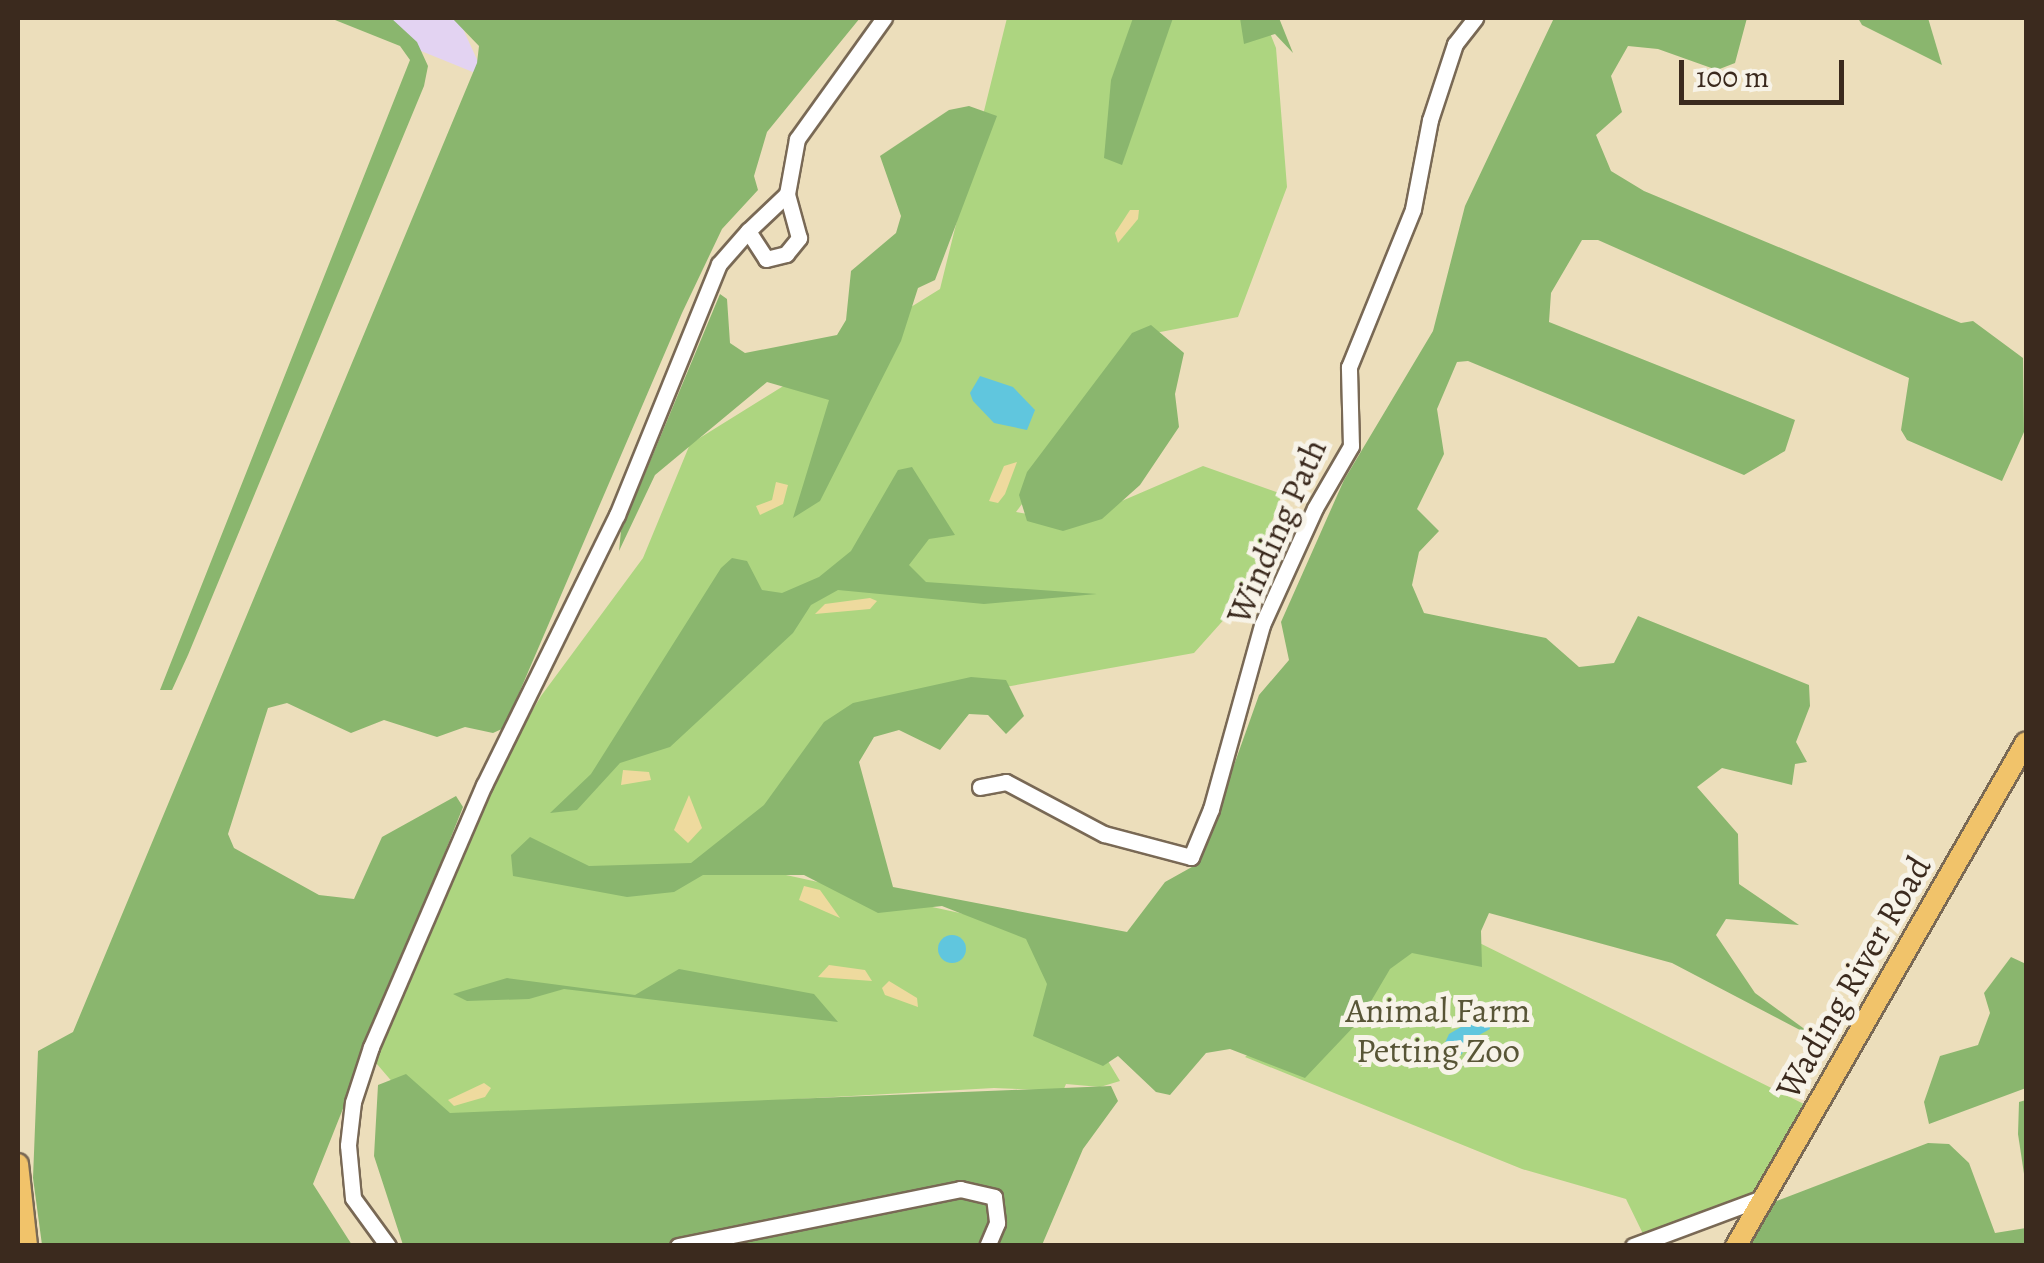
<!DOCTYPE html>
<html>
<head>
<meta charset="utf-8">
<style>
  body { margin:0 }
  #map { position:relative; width:2044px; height:1263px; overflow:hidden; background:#ecdebb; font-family:Alegreya,serif }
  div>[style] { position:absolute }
  .built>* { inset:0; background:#e3d3f2 }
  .green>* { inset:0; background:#add580 }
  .forest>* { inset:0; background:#8ab66e }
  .sand>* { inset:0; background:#eeda9e }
  .water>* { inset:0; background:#60c6de }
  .round { border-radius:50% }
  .roads { filter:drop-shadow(2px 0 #796955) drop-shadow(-2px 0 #796955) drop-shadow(0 2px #796955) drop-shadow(0 -2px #796955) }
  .minor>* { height:15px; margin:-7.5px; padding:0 7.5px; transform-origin:7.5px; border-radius:7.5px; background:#fff }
  .major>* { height:20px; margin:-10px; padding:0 10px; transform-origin:10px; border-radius:10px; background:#f1c36a }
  span { translate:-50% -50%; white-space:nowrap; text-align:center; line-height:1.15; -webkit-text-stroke:10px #f7f3e8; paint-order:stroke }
  .street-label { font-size:35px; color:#3b2a1e }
  .park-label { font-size:35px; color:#585536 }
  .frame { position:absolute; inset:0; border:20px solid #3b2a1e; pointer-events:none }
  .scale { position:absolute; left:1679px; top:60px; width:165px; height:45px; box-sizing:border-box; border:5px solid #3b2a1e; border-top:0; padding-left:12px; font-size:30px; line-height:35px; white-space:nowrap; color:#3b2a1e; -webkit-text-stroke:8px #f7f3e8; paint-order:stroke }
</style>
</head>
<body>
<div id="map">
  <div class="built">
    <div style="clip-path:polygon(340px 18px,458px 18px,485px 77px)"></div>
  </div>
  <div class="green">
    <div style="clip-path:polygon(1007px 18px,1264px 18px,1276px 48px,1287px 187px,1238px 317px,1150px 334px,1016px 512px,1073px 522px,1203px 466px,1282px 494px,1245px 596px,1194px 653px,844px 716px,745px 866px,1028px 928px,1120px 1081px,1100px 1087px,1066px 1084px,1063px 1091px,994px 1088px,425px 1120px,364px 1049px,488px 786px,541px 696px,643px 558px,690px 444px,940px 289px)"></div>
    <div style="clip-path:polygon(1425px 916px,1814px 1109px,1766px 1196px,1646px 1240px,1626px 1199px,1522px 1169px,1245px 1057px)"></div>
  </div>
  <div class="forest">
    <div style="clip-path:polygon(330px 18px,391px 18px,417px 42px,428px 66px,424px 86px,188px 655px,172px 690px,160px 690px,410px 60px,400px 46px)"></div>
    <div style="clip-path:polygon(452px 18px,860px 18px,767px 132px,754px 176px,758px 190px,722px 229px,682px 313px,504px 728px,493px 733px,465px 727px,437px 737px,384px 720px,351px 733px,287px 703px,268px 708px,228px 834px,234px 848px,319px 895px,354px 899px,382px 837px,456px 796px,463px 807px,313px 1184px,352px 1245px,42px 1245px,33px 1178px,38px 1051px,73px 1032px,477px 63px,479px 46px)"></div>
    <div style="clip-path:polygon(1133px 18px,1173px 18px,1122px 165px,1104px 158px,1111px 80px)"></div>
    <div style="clip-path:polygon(1240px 18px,1279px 18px,1293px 53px,1275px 34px,1244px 44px)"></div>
    <div style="clip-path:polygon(1554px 18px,1747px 18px,1735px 63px,1717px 70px,1658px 49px,1628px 46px,1611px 76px,1622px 112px,1596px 135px,1611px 171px,1644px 191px,1961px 323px,1973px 321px,2023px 358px,2024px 432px,2002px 481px,1907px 440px,1901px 430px,1909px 378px,1598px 240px,1582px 240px,1551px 293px,1549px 322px,1795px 420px,1785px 451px,1744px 475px,1468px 361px,1457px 362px,1437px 409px,1444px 454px,1417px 509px,1439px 531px,1419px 552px,1412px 585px,1424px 613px,1546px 638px,1579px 667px,1614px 663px,1638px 616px,1809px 685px,1810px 706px,1796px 742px,1807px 762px,1795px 764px,1792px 785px,1722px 768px,1697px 787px,1738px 834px,1739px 884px,1799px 925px,1726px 919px,1716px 935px,1755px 993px,1821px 1041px,1672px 963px,1489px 913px,1481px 931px,1482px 967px,1412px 953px,1390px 969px,1360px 1020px,1305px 1078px,1230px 1049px,1206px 1053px,1170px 1095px,1156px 1092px,1118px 1056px,1103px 1066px,1033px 1036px,1047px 984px,1026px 939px,942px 906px,878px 913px,804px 875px,703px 875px,674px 892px,627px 897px,513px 876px,511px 855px,530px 837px,589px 866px,691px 863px,764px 805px,824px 722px,853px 703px,971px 677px,1006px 680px,1024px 716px,1006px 734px,988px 715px,969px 714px,940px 750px,899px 730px,874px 737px,859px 762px,893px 887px,1127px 932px,1165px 882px,1199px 863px,1259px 695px,1289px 660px,1281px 622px,1344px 480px,1433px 331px,1465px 206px)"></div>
    <div style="clip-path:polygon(1858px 18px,1928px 18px,1942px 65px,1862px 25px)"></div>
    <div style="clip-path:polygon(969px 106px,997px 116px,935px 280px,918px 288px,901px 341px,820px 501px,793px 518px,829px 400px,767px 382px,655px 475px,619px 551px,621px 531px,720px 294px,727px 299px,730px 343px,745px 353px,837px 335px,846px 320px,851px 271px,896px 233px,901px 216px,880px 156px,949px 110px)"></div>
    <div style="clip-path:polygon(1151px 325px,1184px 353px,1175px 394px,1179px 427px,1140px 485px,1102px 519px,1063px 531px,1027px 521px,1019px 495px,1027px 472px,1132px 333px)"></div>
    <div style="clip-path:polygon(912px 467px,955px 535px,929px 539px,909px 565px,926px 582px,1097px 594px,984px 604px,838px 590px,811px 605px,793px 633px,670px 747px,620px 763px,577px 810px,550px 813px,591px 774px,721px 568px,732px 558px,747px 561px,762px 590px,782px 593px,819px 577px,851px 551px,898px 470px)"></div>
    <div style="clip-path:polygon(2011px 957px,2026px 964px,2026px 1088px,1929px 1124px,1924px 1102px,1940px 1056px,1978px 1045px,1990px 1013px,1984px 993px)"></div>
    <div style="clip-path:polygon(679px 969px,814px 994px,838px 1022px,564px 989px,529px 999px,467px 1001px,453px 994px,507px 978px,635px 995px)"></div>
    <div style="clip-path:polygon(406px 1074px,450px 1113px,1111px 1086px,1118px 1101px,1083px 1149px,1042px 1245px,403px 1245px,374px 1156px,378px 1085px)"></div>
    <div style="clip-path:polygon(2026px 1100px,2026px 1187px,2018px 1134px,2019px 1102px)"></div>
    <div style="clip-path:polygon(1928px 1143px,1949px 1144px,1969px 1163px,1995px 1233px,2026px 1228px,2026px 1245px,1745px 1246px,1774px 1202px)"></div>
  </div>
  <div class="sand">
    <div style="clip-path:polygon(1130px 210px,1139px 210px,1138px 219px,1118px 243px,1115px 233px)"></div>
    <div style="clip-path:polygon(1017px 462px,1005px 494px,998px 503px,989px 501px,1004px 466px)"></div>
    <div style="clip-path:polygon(776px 482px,788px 485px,783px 504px,760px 515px,756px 506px,772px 500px)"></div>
    <div style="clip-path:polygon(870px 598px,877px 601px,870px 609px,815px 614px,825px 604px)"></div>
    <div style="clip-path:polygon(623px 770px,649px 772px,651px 780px,621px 785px)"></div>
    <div style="clip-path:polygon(689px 795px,702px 828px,688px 843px,674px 830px)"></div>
    <div style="clip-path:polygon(804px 886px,820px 890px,840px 918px,799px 900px)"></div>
    <div style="clip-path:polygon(829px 965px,865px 970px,872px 981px,818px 977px)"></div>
    <div style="clip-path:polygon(889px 981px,917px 998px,918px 1007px,885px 995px,882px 988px)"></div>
    <div style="clip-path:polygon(484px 1083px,491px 1088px,485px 1097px,454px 1106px,448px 1100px)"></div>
  </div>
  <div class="water">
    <div style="clip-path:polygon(980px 376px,1013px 387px,1035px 410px,1027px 430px,994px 423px,973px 401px,970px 393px)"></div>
    <div class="round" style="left:938px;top:935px;width:28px;height:28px"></div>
    <div style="clip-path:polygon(1487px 1012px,1490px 1029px,1472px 1039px,1461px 1055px,1444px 1045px,1449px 1034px)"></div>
  </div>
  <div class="roads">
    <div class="minor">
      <div style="left:787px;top:194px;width:54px;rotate:136.5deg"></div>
      <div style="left:748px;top:231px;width:33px;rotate:57deg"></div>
      <div style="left:766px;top:259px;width:21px;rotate:-14deg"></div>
      <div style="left:786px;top:254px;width:21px;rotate:-51deg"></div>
      <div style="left:799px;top:238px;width:46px;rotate:-105.3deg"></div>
      <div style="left:787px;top:194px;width:56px;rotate:-79.7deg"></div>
      <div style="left:797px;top:139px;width:149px;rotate:-54.3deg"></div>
      <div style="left:980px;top:787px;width:26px;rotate:-11deg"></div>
      <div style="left:1006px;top:782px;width:111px;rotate:28deg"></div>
      <div style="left:1104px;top:834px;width:90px;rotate:14.8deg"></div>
      <div style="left:1191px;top:857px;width:52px;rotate:-67.4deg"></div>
      <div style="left:1211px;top:809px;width:191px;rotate:-74.5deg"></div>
      <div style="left:1262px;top:625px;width:128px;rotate:-65.6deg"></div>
      <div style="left:1315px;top:508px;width:72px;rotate:-59.9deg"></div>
      <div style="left:1351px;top:446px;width:79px;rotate:-91.5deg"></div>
      <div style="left:1349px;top:367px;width:170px;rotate:-67.9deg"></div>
      <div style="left:1413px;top:209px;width:91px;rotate:-79.2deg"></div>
      <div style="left:1430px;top:120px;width:80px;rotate:-71.8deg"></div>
      <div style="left:1455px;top:44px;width:33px;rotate:-52deg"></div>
      <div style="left:388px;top:1246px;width:59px;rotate:-126.1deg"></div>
      <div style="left:353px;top:1198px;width:53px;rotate:-95.4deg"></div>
      <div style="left:348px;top:1145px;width:43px;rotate:-83.4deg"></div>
      <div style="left:353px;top:1102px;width:58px;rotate:-71.9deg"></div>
      <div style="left:371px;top:1047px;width:285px;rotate:-66.7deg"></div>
      <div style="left:484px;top:785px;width:301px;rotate:-63.8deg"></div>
      <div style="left:617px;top:515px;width:271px;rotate:-67.9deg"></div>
      <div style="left:719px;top:264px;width:44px;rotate:-48.7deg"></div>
      <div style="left:678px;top:1246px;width:288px;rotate:-11.4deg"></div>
      <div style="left:960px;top:1189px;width:35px;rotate:13deg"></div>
      <div style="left:994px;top:1197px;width:26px;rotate:83deg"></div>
      <div style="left:997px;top:1223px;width:25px;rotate:113deg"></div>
      <div style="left:1633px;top:1246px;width:141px;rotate:-20.4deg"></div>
    </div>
    <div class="major">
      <div style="left:18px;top:1164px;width:82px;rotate:83.7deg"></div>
      <div style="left:1736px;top:1246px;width:581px;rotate:-60.08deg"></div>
    </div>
  </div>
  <div class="street-label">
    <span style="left:1276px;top:531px;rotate:-66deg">Winding Path</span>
    <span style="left:1853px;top:977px;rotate:-60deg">Wading River Road</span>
  </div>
  <div class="park-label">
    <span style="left:1438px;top:1030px">Animal Farm<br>Petting Zoo</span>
  </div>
  <div class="frame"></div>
  <div class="scale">100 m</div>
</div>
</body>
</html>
